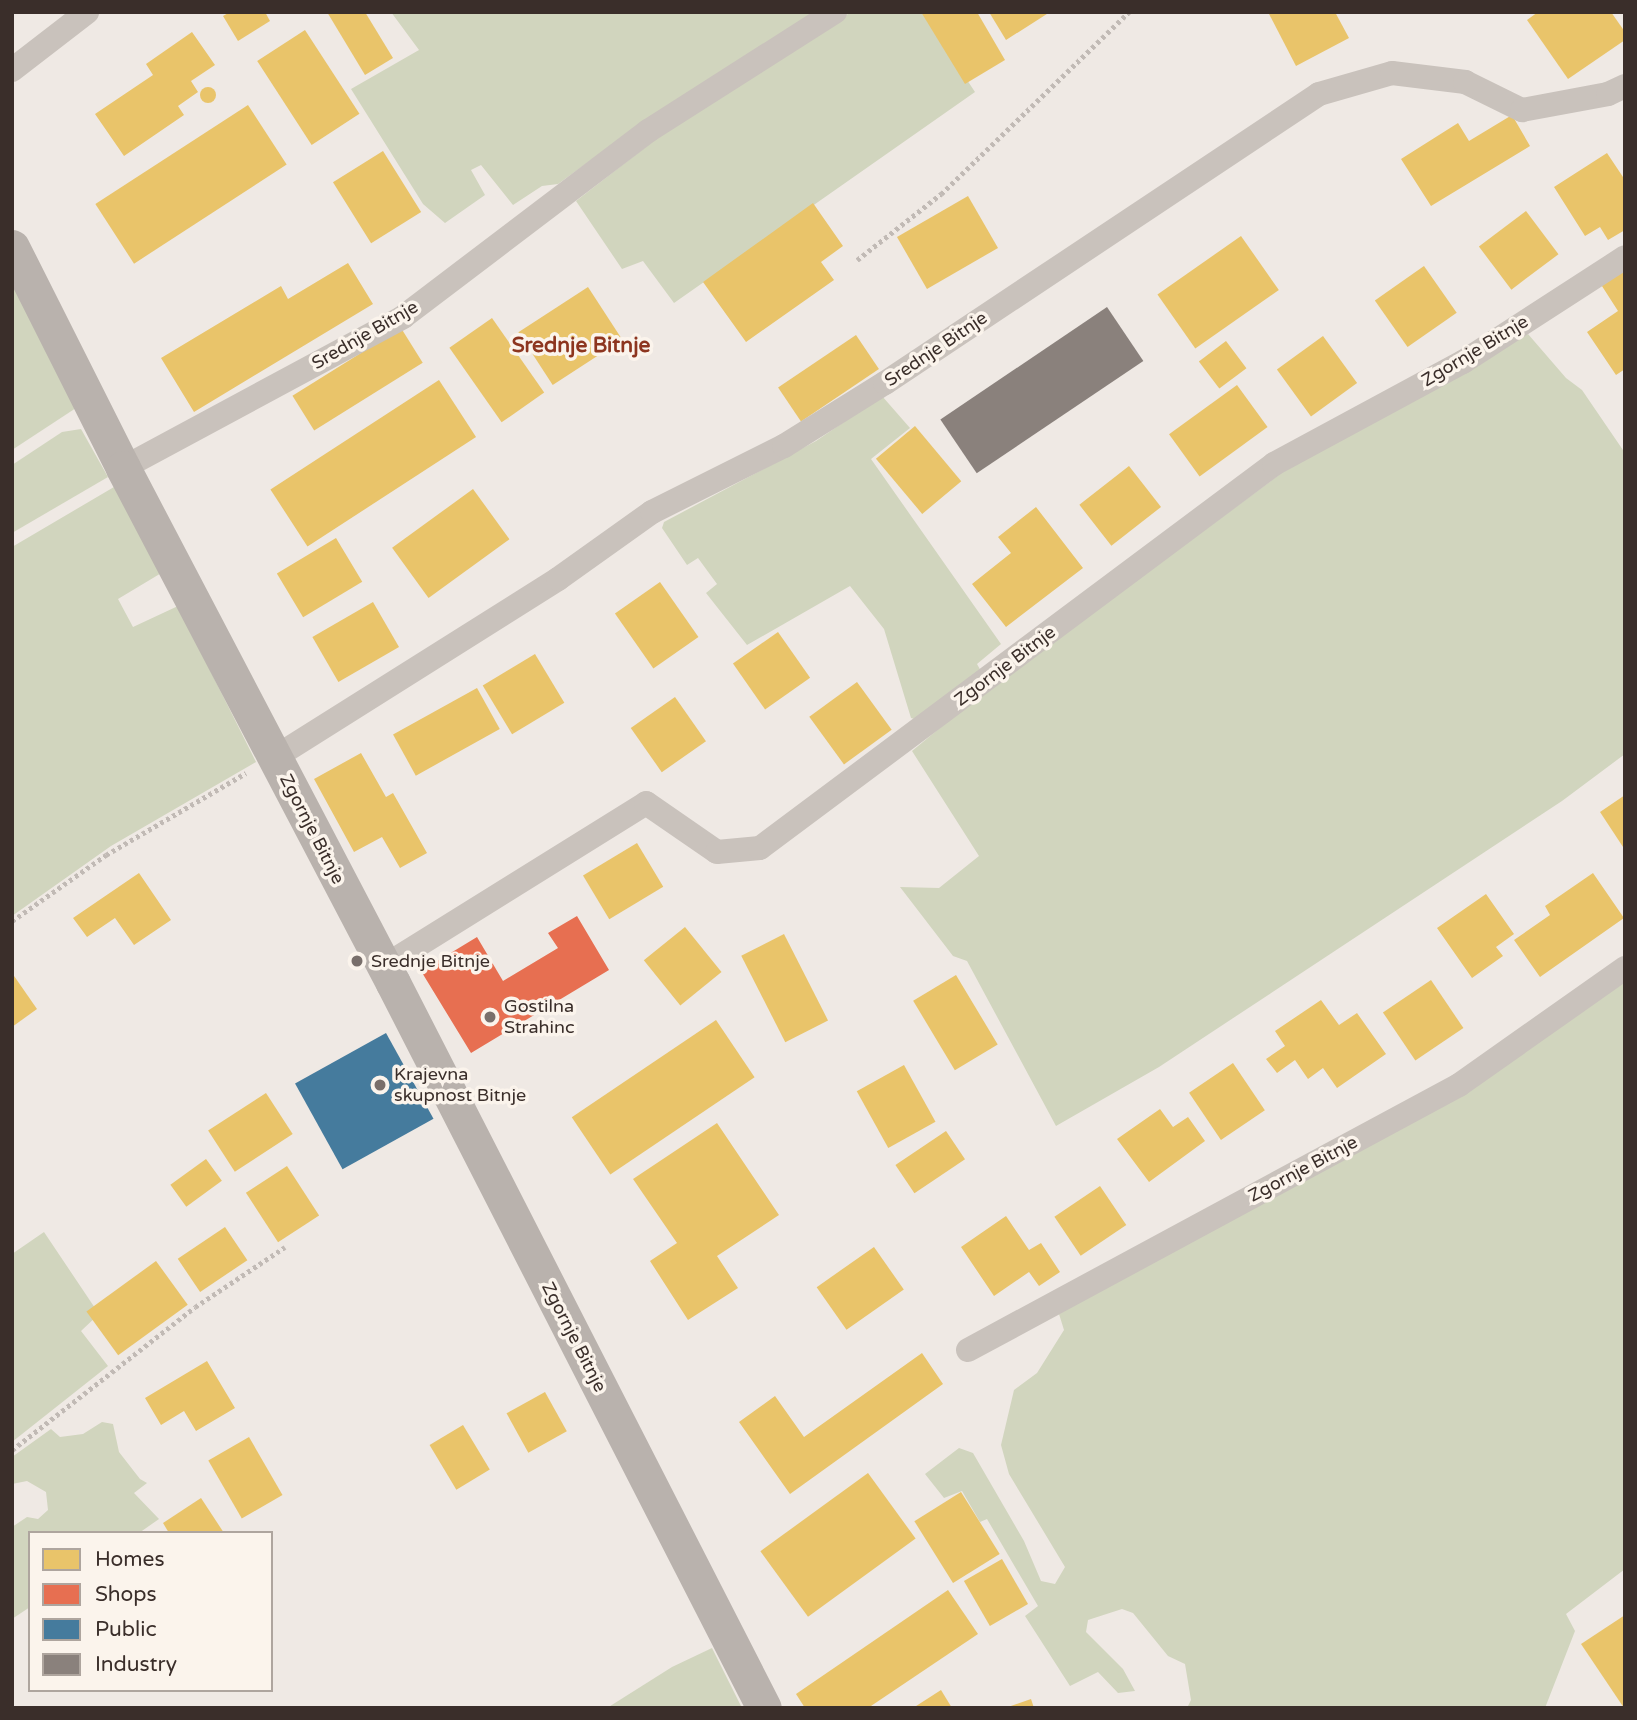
<!DOCTYPE html>
<html>
<head>
<meta charset="utf-8">
<style>
  body { margin:0 }
  #map { position:relative; width:1637px; height:1720px; overflow:hidden; background:#efe9e4; font-family:"Varela Round",sans-serif }
  div>[style] { position:absolute }
  .green>* { inset:0; background:#d1d5be }
  .homes>* { inset:0; background:#e9c46a; transform-origin:0 0 }
  .round { border-radius:50% }
  .shops>* { inset:0; background:#e76f51 }
  .public>* { inset:0; background:#457b9d; transform-origin:0 0 }
  .industry>* { inset:0; background:#8a817c; transform-origin:0 0 }
  .path>* { height:4.5px; margin-top:-2.25px; transform-origin:0; background:repeating-linear-gradient(90deg,#c1bab5 0 3.5px,transparent 0 7px) }
  .minor>* { height:24px; margin:-12px; padding:0 12px; transform-origin:12px; border-radius:12px; background:#c9c2bc }
  .secondary>* { height:35px; margin:-17.5px; padding:0 17.5px; transform-origin:17.5px; border-radius:17.5px; background:#b9b2ad }
  .dots>* { width:19px; height:19px; translate:-50% -50%; box-sizing:border-box; border:4px solid #fbf4ec; border-radius:50% }
  span { translate:-50% -50%; white-space:nowrap; text-align:center; line-height:1.15; -webkit-text-stroke:7px #fbf4ec; paint-order:stroke }
  .street-label { font-size:18px; color:#3a2e2a }
  .poi-label { font-size:18px; color:#3a2e2a }
  .left { translate:0 -50%; text-align:left }
  .quarter-label { font-size:21px; color:#8d351f; font-weight:700 }
  .frame { position:absolute; inset:0; border:14px solid #3a2e2a; pointer-events:none }
  .legend { position:absolute; left:28px; top:1531px; width:245px; height:161px; box-sizing:border-box; background:#fbf4ec; border:2px solid #aea59e; margin:0; padding:9px 12px; list-style:none; font-size:21px; color:#3a2e2a }
  .legend li { display:flex; align-items:center; gap:14px; height:35px }
  .legend b { width:35px; border:2px solid #aea59e }
</style>
</head>
<body>
<div id="map">
  <div class="green">
    <div style="clip-path:polygon(391px 12px,815px 12px,642px 123px,558px 184px,542px 186px,513px 205px,481px 165px,471px 170px,485px 195px,445px 223px,423px 204px,351px 89px,419px 50px)"></div>
    <div style="clip-path:polygon(851px 12px,922px 12px,975px 92px,674px 303px,643px 261px,622px 269px,576px 201px,656px 139px)"></div>
    <div style="clip-path:polygon(12px 278px,76px 408px,12px 450px)"></div>
    <div style="clip-path:polygon(1528px 334px,1566px 378px,1582px 390px,1625px 453px,1625px 754px,1562px 801px,1159px 1067px,1056px 1126px,967px 961px,953px 956px,900px 887px,939px 888px,979px 856px,912px 751px,964px 708px,1283px 472px)"></div>
    <div style="clip-path:polygon(882px 396px,910px 428px,871px 459px,1001px 644px,977px 664px,982px 673px,918px 720px,911px 718px,884px 629px,850px 586px,747px 645px,706px 593px,717px 584px,698px 558px,687px 565px,662px 528px,664px 522px,816px 441px)"></div>
    <div style="clip-path:polygon(81px 429px,108px 477px,12px 533px,12px 465px,62px 432px)"></div>
    <div style="clip-path:polygon(114px 487px,163px 572px,118px 599px,133px 627px,178px 606px,256px 762px,111px 846px,12px 916px,12px 547px)"></div>
    <div style="clip-path:polygon(1625px 980px,1625px 1569px,1566px 1614px,1575px 1631px,1545px 1708px,1187px 1708px,1191px 1700px,1185px 1664px,1168px 1656px,1133px 1613px,1122px 1609px,1088px 1620px,1086px 1632px,1123px 1669px,1135px 1691px,1118px 1693px,1098px 1672px,1070px 1686px,1025px 1616px,1038px 1606px,987px 1519px,980px 1522px,962px 1491px,944px 1498px,925px 1474px,959px 1448px,973px 1453px,1024px 1541px,1041px 1581px,1055px 1584px,1065px 1567px,1009px 1474px,1001px 1445px,1014px 1390px,1037px 1373px,1064px 1330px,1059px 1314px)"></div>
    <div style="clip-path:polygon(44px 1232px,99px 1314px,81px 1331px,108px 1366px,12px 1442px,12px 1254px)"></div>
    <div style="clip-path:polygon(102px 1422px,113px 1424px,119px 1452px,140px 1479px,147px 1483px,134px 1493px,159px 1519px,139px 1533px,30px 1533px,30px 1607px,12px 1619px,12px 1527px,27px 1517px,38px 1519px,48px 1510px,46px 1492px,27px 1481px,12px 1484px,12px 1457px,51px 1429px,60px 1437px,83px 1434px)"></div>
    <div style="clip-path:polygon(712px 1648px,742px 1708px,607px 1708px,672px 1667px)"></div>
  </div>
  <div class="homes">
    <div style="clip-path:polygon(230px 12px,265px 12px,270px 21px,238px 41px,223px 16px)"></div>
    <div style="clip-path:polygon(327px 12px,365px 12px,393px 58px,365px 75px)"></div>
    <div style="clip-path:polygon(921px 12px,977px 12px,1005px 60px,965px 84px)"></div>
    <div style="clip-path:polygon(989px 12px,1050px 12px,1006px 40px)"></div>
    <div style="clip-path:polygon(1268px 12px,1335px 12px,1349px 38px,1296px 66px)"></div>
    <div style="clip-path:polygon(1538px 12px,1611px 12px,1625px 32px,1625px 40px,1568px 79px,1527px 20px)"></div>
    <div style="left:305px;top:30px;width:100px;height:57px;rotate:57deg"></div>
    <div style="clip-path:polygon(192px 32px,215px 65px,191px 81px,198px 92px,178px 106px,184px 115px,124px 156px,95px 114px,153px 75px,146px 64px)"></div>
    <div class="round" style="left:200px;top:87px;width:16px;height:16px"></div>
    <div style="left:248px;top:105px;width:71px;height:182px;rotate:57deg"></div>
    <div style="clip-path:polygon(1512px 115px,1530px 146px,1431px 206px,1401px 159px,1458px 123px,1469px 141px)"></div>
    <div style="left:383px;top:151px;width:72px;height:59px;rotate:58deg"></div>
    <div style="clip-path:polygon(1607px 153px,1625px 180px,1625px 230px,1608px 240px,1600px 227px,1585px 236px,1554px 187px)"></div>
    <div style="left:968px;top:196px;width:60px;height:82px;rotate:60deg"></div>
    <div style="clip-path:polygon(813px 203px,843px 246px,821px 262px,834px 280px,746px 342px,703px 282px)"></div>
    <div style="left:1526px;top:211px;width:54px;height:59px;rotate:53deg"></div>
    <div style="left:1241px;top:236px;width:66px;height:102px;rotate:55deg"></div>
    <div style="clip-path:polygon(348px 263px,373px 304px,194px 412px,161px 358px,281px 286px,288px 299px)"></div>
    <div style="left:1424px;top:266px;width:57px;height:60px;rotate:55deg"></div>
    <div style="clip-path:polygon(1625px 266px,1625px 369px,1616px 375px,1587px 332px,1618px 311px,1600px 283px)"></div>
    <div style="left:588px;top:287px;width:63px;height:83px;rotate:57deg"></div>
    <div style="left:492px;top:318px;width:91px;height:52px;rotate:55deg"></div>
    <div style="left:401px;top:328px;width:41px;height:128px;rotate:58deg"></div>
    <div style="left:856px;top:335px;width:41px;height:94px;rotate:56deg"></div>
    <div style="left:1323px;top:336px;width:58px;height:57px;rotate:54deg"></div>
    <div style="left:1226px;top:341px;width:34px;height:34px;rotate:53deg"></div>
    <div style="left:439px;top:380px;width:68px;height:201px;rotate:57deg"></div>
    <div style="left:1237px;top:385px;width:52px;height:84px;rotate:54deg"></div>
    <div style="left:915px;top:426px;width:72px;height:51px;rotate:50deg"></div>
    <div style="left:1129px;top:466px;width:52px;height:63px;rotate:52deg"></div>
    <div style="left:473px;top:489px;width:62px;height:100px;rotate:54deg"></div>
    <div style="clip-path:polygon(1036px 507px,1083px 568px,1006px 627px,972px 584px,1011px 553px,998px 537px)"></div>
    <div style="left:336px;top:538px;width:51px;height:69px;rotate:59deg"></div>
    <div style="left:660px;top:582px;width:67px;height:55px;rotate:55deg"></div>
    <div style="left:373px;top:602px;width:52px;height:70px;rotate:60deg"></div>
    <div style="left:778px;top:632px;width:56px;height:55px;rotate:55deg"></div>
    <div style="left:535px;top:654px;width:57px;height:61px;rotate:59deg"></div>
    <div style="left:857px;top:682px;width:59px;height:59px;rotate:54deg"></div>
    <div style="left:477px;top:688px;width:47px;height:96px;rotate:61deg"></div>
    <div style="left:675px;top:697px;width:54px;height:54px;rotate:55deg"></div>
    <div style="clip-path:polygon(361px 753px,386px 797px,393px 793px,427px 853px,400px 868px,382px 837px,354px 852px,314px 779px)"></div>
    <div style="clip-path:polygon(1625px 795px,1625px 850px,1600px 812px)"></div>
    <div style="left:637px;top:843px;width:51px;height:63px;rotate:59deg"></div>
    <div style="clip-path:polygon(139px 873px,171px 920px,134px 945px,115px 918px,87px 937px,73px 918px)"></div>
    <div style="clip-path:polygon(1593px 873px,1624px 918px,1540px 977px,1514px 940px,1550px 915px,1545px 906px)"></div>
    <div style="clip-path:polygon(1486px 894px,1514px 934px,1496px 947px,1503px 956px,1472px 978px,1437px 928px)"></div>
    <div style="left:685px;top:927px;width:58px;height:53px;rotate:51deg"></div>
    <div style="left:784px;top:934px;width:97px;height:48px;rotate:63deg"></div>
    <div style="clip-path:polygon(12px 973px,37px 1009px,12px 1027px)"></div>
    <div style="left:956px;top:975px;width:81px;height:50px;rotate:59deg"></div>
    <div style="left:1431px;top:980px;width:58px;height:58px;rotate:56deg"></div>
    <div style="clip-path:polygon(1321px 1000px,1339px 1025px,1357px 1013px,1386px 1054px,1337px 1088px,1323px 1068px,1308px 1079px,1295px 1060px,1277px 1073px,1266px 1059px,1285px 1046px,1275px 1031px)"></div>
    <div style="left:716px;top:1020px;width:69px;height:174px;rotate:56deg"></div>
    <div style="left:1233px;top:1063px;width:57px;height:53px;rotate:56deg"></div>
    <div style="left:904px;top:1065px;width:65px;height:54px;rotate:61deg"></div>
    <div style="left:266px;top:1093px;width:49px;height:69px;rotate:57deg"></div>
    <div style="clip-path:polygon(1160px 1109px,1173px 1127px,1188px 1117px,1205px 1141px,1149px 1182px,1117px 1139px)"></div>
    <div style="clip-path:polygon(717px 1123px,779px 1215px,717px 1256px,738px 1288px,688px 1320px,650px 1261px,677px 1243px,633px 1179px)"></div>
    <div style="left:946px;top:1131px;width:34px;height:61px;rotate:56deg"></div>
    <div style="left:206px;top:1159px;width:27px;height:44px;rotate:54deg"></div>
    <div style="left:287px;top:1166px;width:59px;height:49px;rotate:57deg"></div>
    <div style="left:1100px;top:1186px;width:47px;height:55px;rotate:56deg"></div>
    <div style="clip-path:polygon(1006px 1216px,1029px 1250px,1041px 1243px,1060px 1272px,1039px 1286px,1029px 1272px,994px 1296px,961px 1247px)"></div>
    <div style="left:225px;top:1227px;width:40px;height:57px;rotate:56deg"></div>
    <div style="left:874px;top:1247px;width:52px;height:70px;rotate:55deg"></div>
    <div style="left:156px;top:1261px;width:54px;height:86px;rotate:54deg"></div>
    <div style="clip-path:polygon(922px 1353px,943px 1384px,790px 1494px,739px 1422px,775px 1396px,804px 1437px)"></div>
    <div style="clip-path:polygon(207px 1361px,235px 1408px,196px 1431px,184px 1411px,161px 1425px,145px 1398px)"></div>
    <div style="left:545px;top:1392px;width:45px;height:44px;rotate:61deg"></div>
    <div style="left:463px;top:1425px;width:52px;height:39px;rotate:59deg"></div>
    <div style="left:249px;top:1437px;width:67px;height:47px;rotate:60deg"></div>
    <div style="left:868px;top:1473px;width:81px;height:133px;rotate:54deg"></div>
    <div style="left:961px;top:1492px;width:73px;height:55px;rotate:58deg"></div>
    <div style="clip-path:polygon(201px 1498px,224px 1533px,169px 1533px,163px 1523px)"></div>
    <div style="left:1002px;top:1559px;width:52px;height:44px;rotate:60deg"></div>
    <div style="clip-path:polygon(948px 1590px,978px 1634px,868px 1708px,805px 1708px,796px 1694px)"></div>
    <div style="clip-path:polygon(1625px 1615px,1625px 1708px,1624px 1708px,1581px 1644px)"></div>
    <div style="clip-path:polygon(941px 1690px,952px 1708px,913px 1708px)"></div>
    <div style="clip-path:polygon(1031px 1699px,1034px 1708px,1008px 1708px,1008px 1707px)"></div>
  </div>
  <div class="shops">
    <div style="clip-path:polygon(577px 916px,609px 970px,471px 1053px,421px 971px,477px 937px,503px 981px,558px 948px,548px 933px)"></div>
  </div>
  <div class="public">
    <div style="left:386px;top:1033px;width:98px;height:104px;rotate:61deg"></div>
  </div>
  <div class="industry">
    <div style="left:1107px;top:307px;width:65px;height:201px;rotate:56deg"></div>
  </div>
  <div class="path">
    <div style="left:857px;top:260px;width:107px;rotate:-38.2deg"></div>
    <div style="left:941px;top:194px;width:262px;rotate:-44.1deg"></div>
    <div style="left:12px;top:921px;width:115px;rotate:-35.1deg"></div>
    <div style="left:106px;top:855px;width:162px;rotate:-30.4deg"></div>
    <div style="left:12px;top:1450px;width:232px;rotate:-38deg"></div>
    <div style="left:195px;top:1307px;width:108px;rotate:-33.7deg"></div>
  </div>
  <div class="minor">
    <div style="left:12px;top:70px;width:95px;rotate:-37.7deg"></div>
    <div style="left:123px;top:468px;width:318px;rotate:-28.3deg"></div>
    <div style="left:403px;top:317px;width:308px;rotate:-37.2deg"></div>
    <div style="left:648px;top:131px;width:222px;rotate:-32.5deg"></div>
    <div style="left:274px;top:758px;width:336px;rotate:-32.2deg"></div>
    <div style="left:558px;top:579px;width:115px;rotate:-35.5deg"></div>
    <div style="left:652px;top:512px;width:148px;rotate:-26.6deg"></div>
    <div style="left:784px;top:446px;width:119px;rotate:-32deg"></div>
    <div style="left:885px;top:383px;width:521px;rotate:-33.66deg"></div>
    <div style="left:1319px;top:94px;width:76px;rotate:-16deg"></div>
    <div style="left:1392px;top:73px;width:74px;rotate:7deg"></div>
    <div style="left:1465px;top:82px;width:64px;rotate:26.2deg"></div>
    <div style="left:1522px;top:110px;width:87px;rotate:-10.5deg"></div>
    <div style="left:1608px;top:94px;width:19px;rotate:-25deg"></div>
    <div style="left:383px;top:967px;width:310px;rotate:-31.9deg"></div>
    <div style="left:646px;top:803px;width:86px;rotate:34.6deg"></div>
    <div style="left:717px;top:852px;width:43px;rotate:-5.3deg"></div>
    <div style="left:760px;top:848px;width:642px;rotate:-36.76deg"></div>
    <div style="left:1274px;top:464px;width:215px;rotate:-28.4deg"></div>
    <div style="left:1463px;top:362px;width:193px;rotate:-32.9deg"></div>
    <div style="left:968px;top:1350px;width:558px;rotate:-28.36deg"></div>
    <div style="left:1459px;top:1085px;width:203px;rotate:-35.2deg"></div>
  </div>
  <div class="secondary">
    <div style="left:12px;top:247px;width:247px;rotate:63.3deg"></div>
    <div style="left:123px;top:468px;width:581px;rotate:62.33deg"></div>
    <div style="left:393px;top:983px;width:814px;rotate:62.9deg"></div>
  </div>
  <div class="dots">
    <div style="left:357px;top:961px;background:#796f6b"></div>
    <div style="left:490px;top:1017px;background:#796f6b"></div>
    <div style="left:380px;top:1085px;background:#796f6b"></div>
  </div>
  <div class="street-label">
    <span style="left:365px;top:335px;rotate:-30deg">Srednje Bitnje</span>
    <span style="left:936px;top:349px;rotate:-34deg">Srednje Bitnje</span>
    <span style="left:1475px;top:351px;rotate:-31deg">Zgornje Bitnje</span>
    <span style="left:1005px;top:666px;rotate:-37deg">Zgornje Bitnje</span>
    <span style="left:312px;top:829px;rotate:63deg">Zgornje Bitnje</span>
    <span style="left:1303px;top:1169px;rotate:-28deg">Zgornje Bitnje</span>
    <span style="left:574px;top:1337px;rotate:63deg">Zgornje Bitnje</span>
  </div>
  <div class="poi-label">
    <span class="left" style="left:371px;top:961px">Srednje Bitnje</span>
    <span class="left" style="left:504px;top:1017px">Gostilna<br>Strahinc</span>
    <span class="left" style="left:394px;top:1085px">Krajevna<br>skupnost Bitnje</span>
  </div>
  <div class="quarter-label">
    <span style="left:581px;top:346px">Srednje Bitnje</span>
  </div>
  <div class="frame"></div>
  <ul class="legend">
  <li><b style="height:19px;background:#e9c46a"></b>Homes</li>
  <li><b style="height:19px;background:#e76f51"></b>Shops</li>
  <li><b style="height:19px;background:#457b9d"></b>Public</li>
  <li><b style="height:19px;background:#8a817c"></b>Industry</li>
  </ul>
</div>
</body>
</html>
